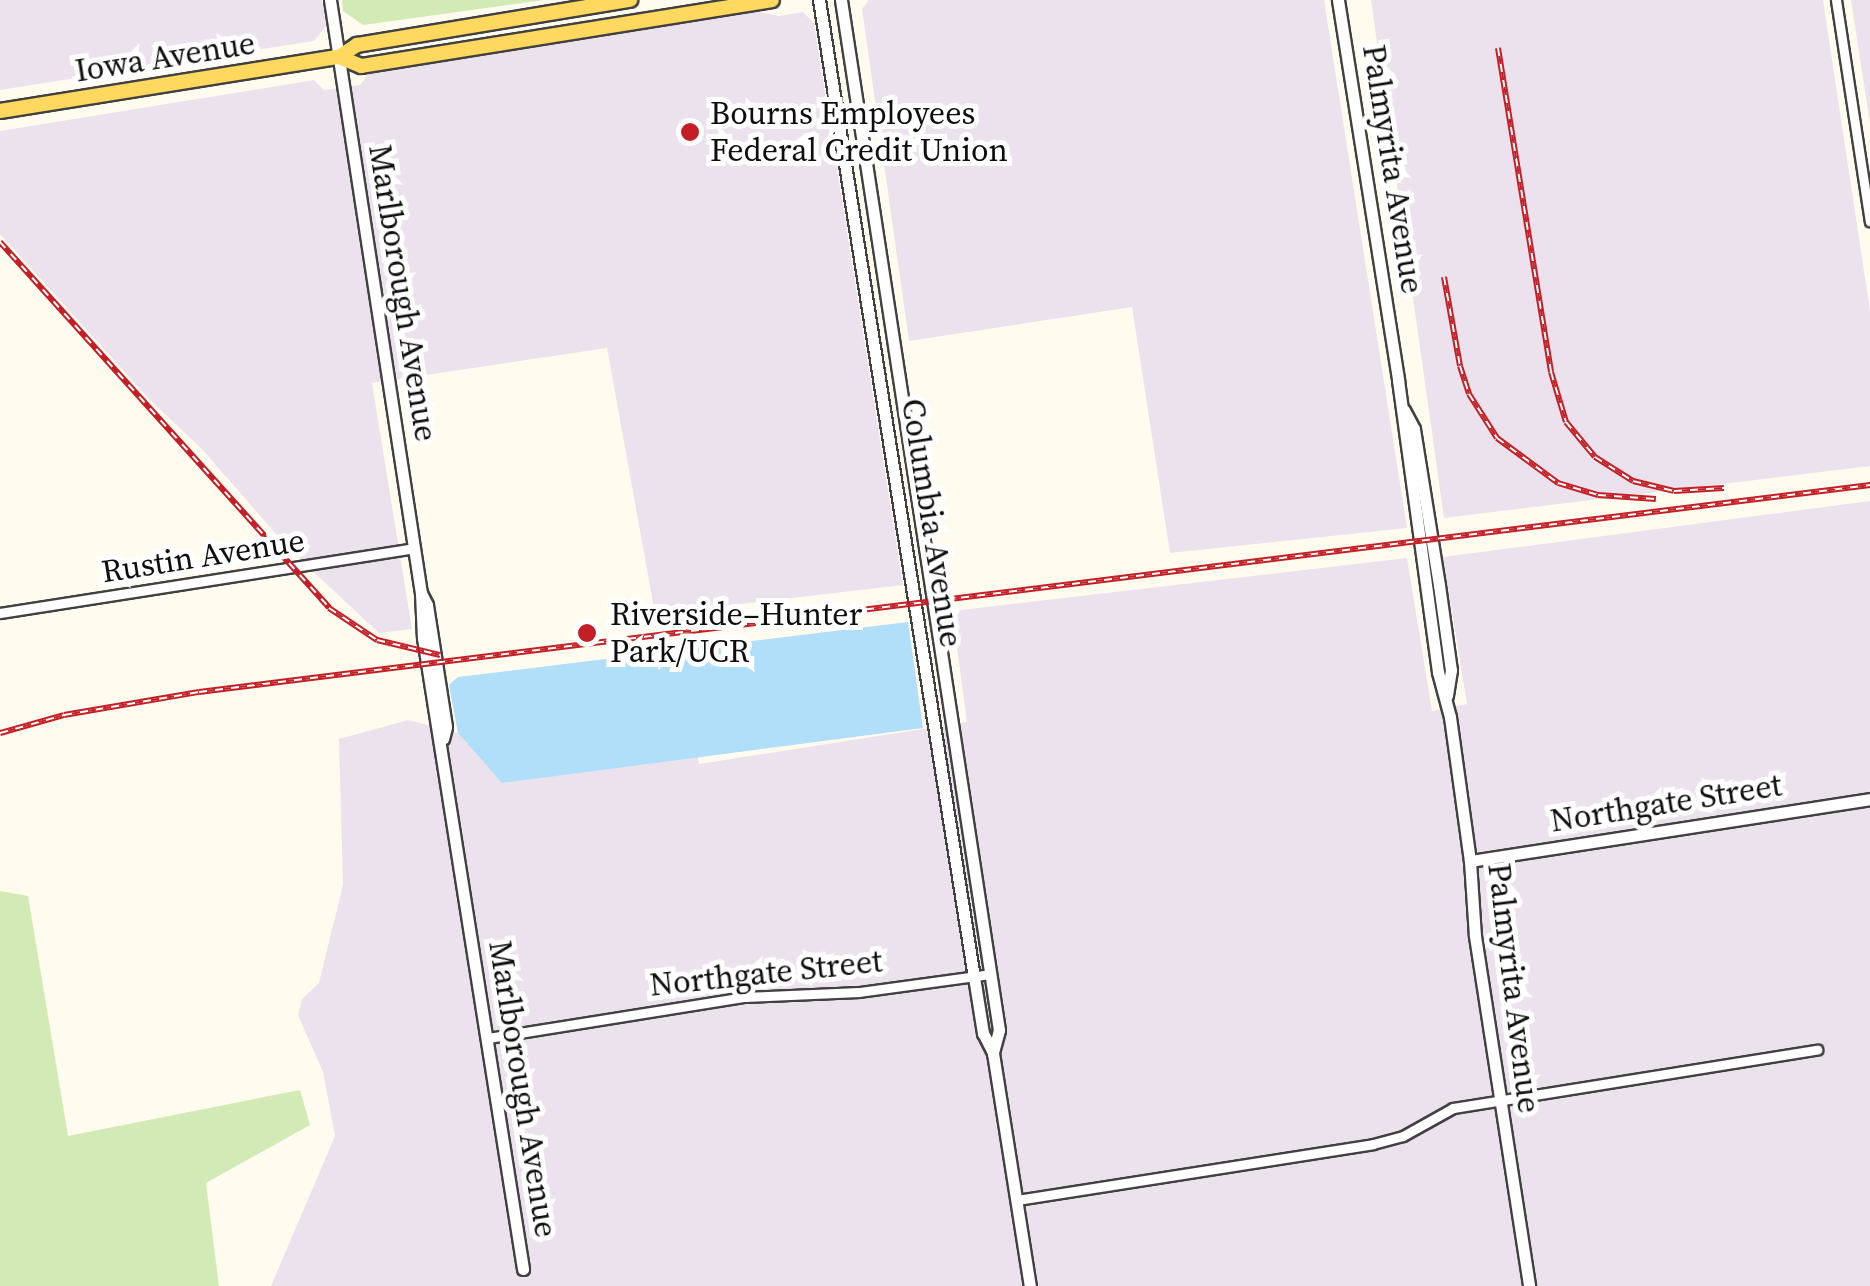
<!DOCTYPE html>
<html>
<head>
<meta charset="utf-8">
<style>
  body { margin:0 }
  #map { position:relative; width:1870px; height:1286px; overflow:hidden; background:#fffcef; font-family:"Source Serif 4",serif }
  div>[style] { position:absolute }
  .industrial>* { inset:0; background:#ece2ed }
  .green>* { inset:0; background:#d2ebb6 }
  .water>* { inset:0; background:#b1def9 }
  .roads { filter:drop-shadow(2px 0 #414141) drop-shadow(-2px 0 #414141) drop-shadow(0 2px #414141) drop-shadow(0 -2px #414141) }
  .minor>* { height:9px; margin:-4.5px; padding:0 4.5px; transform-origin:4.5px; border-radius:4.5px; background:#fff }
  .tertiary>* { height:11px; margin:-5.5px; padding:0 5.5px; transform-origin:5.5px; border-radius:5.5px; background:#fff }
  .primary>* { height:14px; margin:-7px; padding:0 7px; transform-origin:7px; border-radius:7px; background:#fed85f }
  .rail>* { height:6px; margin-top:-3px; transform-origin:0; background:repeating-linear-gradient(90deg,#fff 0 8px,#c41f26 0 16px); box-sizing:border-box; border-block:2px solid #c41f26 }
  .dots>* { width:28px; height:28px; translate:-50% -50%; box-sizing:border-box; border:5px solid #fff; border-radius:50% }
  span { translate:-50% -50%; white-space:nowrap; text-align:center; line-height:1.15; -webkit-text-stroke:10px #fff; paint-order:stroke }
  .street-label { font-size:32px; color:#0e0e0e }
  .poi-label { font-size:32px; color:#0e0e0e }
  .left { translate:0 -50%; text-align:left }
</style>
</head>
<body>
<div id="map">
  <div class="industrial">
    <div style="clip-path:polygon(0 0,322px 0,326px 26px,314px 41px,0 90px)"></div>
    <div style="clip-path:polygon(869px 0,1324px 0,1407px 528px,1170px 553px,1132px 307px,909px 341px,862px 9px)"></div>
    <div style="clip-path:polygon(1371px 0,1823px 0,1870px 311px,1870px 466px,1444px 518px)"></div>
    <div style="clip-path:polygon(1851px 0,1870px 0,1870px 124px)"></div>
    <div style="clip-path:polygon(755px 11px,779px 16px,803px 12px,814px 23px,903px 585px,655px 614px,607px 348px,372px 383px,412px 629px,379px 633px,289px 549px,201px 448px,149px 399px,0 234px,0 131px,314px 80px,324px 90px,360px 85px,368px 74px)"></div>
    <div style="clip-path:polygon(1870px 501px,1870px 1286px,271px 1286px,335px 1136px,323px 1072px,298px 1015px,302px 999px,319px 983px,343px 885px,339px 739px,408px 720px,458px 733px,503px 783px,697px 754px,699px 764px,967px 722px,952px 611px,1407px 558px,1432px 711px,1467px 704px,1443px 557px)"></div>
  </div>
  <div class="green">
    <div style="clip-path:polygon(342px 0,544px 0,363px 25px,343px 11px)"></div>
    <div style="clip-path:polygon(0 891px,28px 896px,68px 1136px,300px 1090px,310px 1125px,206px 1183px,219px 1286px,0 1286px)"></div>
  </div>
  <div class="water">
    <div style="clip-path:polygon(908px 622px,923px 728px,502px 783px,458px 733px,449px 685px,458px 677px)"></div>
  </div>
  <div class="roads">
    <div class="minor">
      <div style="left:1836px;top:0;width:224px;rotate:81.3deg"></div>
      <div style="left:0;top:613px;width:419px;rotate:-8.9deg"></div>
      <div style="left:488px;top:1038px;width:260px;rotate:-9.1deg"></div>
      <div style="left:745px;top:997px;width:114px;rotate:-2.5deg"></div>
      <div style="left:859px;top:992px;width:133px;rotate:-7.8deg"></div>
      <div style="left:1017px;top:1200px;width:360px;rotate:-8.9deg"></div>
      <div style="left:1373px;top:1144px;width:31px;rotate:-15deg"></div>
      <div style="left:1403px;top:1136px;width:57px;rotate:-29.2deg"></div>
      <div style="left:1453px;top:1108px;width:369px;rotate:-9.1deg"></div>
    </div>
    <div class="tertiary">
      <div style="left:330px;top:0;width:600px;rotate:81.28deg"></div>
      <div style="left:421px;top:593px;width:45px;rotate:87.5deg"></div>
      <div style="left:423px;top:638px;width:639px;rotate:80.99deg"></div>
      <div style="left:819px;top:0;width:989px;rotate:80.99deg"></div>
      <div style="left:974px;top:977px;width:57px;rotate:80.9deg"></div>
      <div style="left:983px;top:1033px;width:22px;rotate:63deg"></div>
      <div style="left:993px;top:1053px;width:236px;rotate:81deg"></div>
      <div style="left:841px;top:0;width:1042px;rotate:81.28deg"></div>
      <div style="left:999px;top:1030px;width:24px;rotate:105deg"></div>
      <div style="left:1338px;top:0;width:385px;rotate:81deg"></div>
      <div style="left:1398px;top:380px;width:295px;rotate:82.2deg"></div>
      <div style="left:1438px;top:672px;width:47px;rotate:75.1deg"></div>
      <div style="left:1450px;top:717px;width:145px;rotate:82.1deg"></div>
      <div style="left:1470px;top:861px;width:75px;rotate:86.2deg"></div>
      <div style="left:1475px;top:936px;width:354px;rotate:81.2deg"></div>
      <div style="left:1404px;top:410px;width:21px;rotate:62deg"></div>
      <div style="left:1414px;top:429px;width:158px;rotate:80.9deg"></div>
      <div style="left:1439px;top:585px;width:86px;rotate:82deg"></div>
      <div style="left:1451px;top:670px;width:26px;rotate:99deg"></div>
      <div style="left:421px;top:593px;width:13px;rotate:63deg"></div>
      <div style="left:427px;top:605px;width:123px;rotate:81.1deg"></div>
      <div style="left:446px;top:727px;width:12px;rotate:104deg"></div>
      <div style="left:1470px;top:861px;width:405px;rotate:-8.8deg"></div>
    </div>
    <div class="primary">
      <div style="left:339px;top:57px;width:24px;rotate:22deg"></div>
      <div style="left:361px;top:66px;width:416px;rotate:-9.1deg"></div>
      <div style="left:0;top:111px;width:343px;rotate:-9.1deg"></div>
      <div style="left:339px;top:57px;width:22px;rotate:-34deg"></div>
      <div style="left:357px;top:45px;width:277px;rotate:-9.4deg"></div>
    </div>
  </div>
  <div class="rail">
    <div style="left:1498px;top:48px;width:328px;rotate:80.7deg"></div>
    <div style="left:1551px;top:372px;width:52px;rotate:73.3deg"></div>
    <div style="left:1566px;top:422px;width:45px;rotate:50.4deg"></div>
    <div style="left:1595px;top:457px;width:45px;rotate:32.3deg"></div>
    <div style="left:1633px;top:481px;width:42px;rotate:13.7deg"></div>
    <div style="left:1674px;top:491px;width:50px;rotate:-3.4deg"></div>
    <div style="left:0;top:242px;width:492px;rotate:48deg"></div>
    <div style="left:329px;top:608px;width:58px;rotate:33.7deg"></div>
    <div style="left:377px;top:640px;width:65px;rotate:13.4deg"></div>
    <div style="left:1444px;top:277px;width:90px;rotate:79.8deg"></div>
    <div style="left:1460px;top:366px;width:29px;rotate:72deg"></div>
    <div style="left:1469px;top:394px;width:52px;rotate:57.5deg"></div>
    <div style="left:1497px;top:438px;width:76px;rotate:36.4deg"></div>
    <div style="left:1558px;top:483px;width:42px;rotate:16.7deg"></div>
    <div style="left:1598px;top:495px;width:58px;rotate:3.9deg"></div>
    <div style="left:0;top:733px;width:66px;rotate:-15.7deg"></div>
    <div style="left:64px;top:715px;width:137px;rotate:-9.7deg"></div>
    <div style="left:199px;top:692px;width:1684px;rotate:-7.06deg"></div>
  </div>
  <div class="dots">
    <div style="left:690px;top:132px;background:#c41f26"></div>
    <div style="left:587px;top:633px;background:#c41f26"></div>
  </div>
  <div class="street-label">
    <span style="left:165px;top:57px;rotate:-9deg">Iowa Avenue</span>
    <span style="left:1393px;top:169px;rotate:81deg">Palmyrita Avenue</span>
    <span style="left:403px;top:293px;rotate:81deg">Marlborough Avenue</span>
    <span style="left:932px;top:523px;rotate:81deg">Columbia Avenue</span>
    <span style="left:203px;top:556px;rotate:-9deg">Rustin Avenue</span>
    <span style="left:1666px;top:803px;rotate:-9deg">Northgate Street</span>
    <span style="left:766px;top:973px;rotate:-6deg">Northgate Street</span>
    <span style="left:1514px;top:988px;rotate:83deg">Palmyrita Avenue</span>
    <span style="left:523px;top:1089px;rotate:81deg">Marlborough Avenue</span>
  </div>
  <div class="poi-label">
    <span class="left" style="left:710px;top:132px">Bourns Employees<br>Federal Credit Union</span>
    <span class="left" style="left:610px;top:633px">Riverside–Hunter<br>Park/UCR</span>
  </div>
</div>
</body>
</html>
